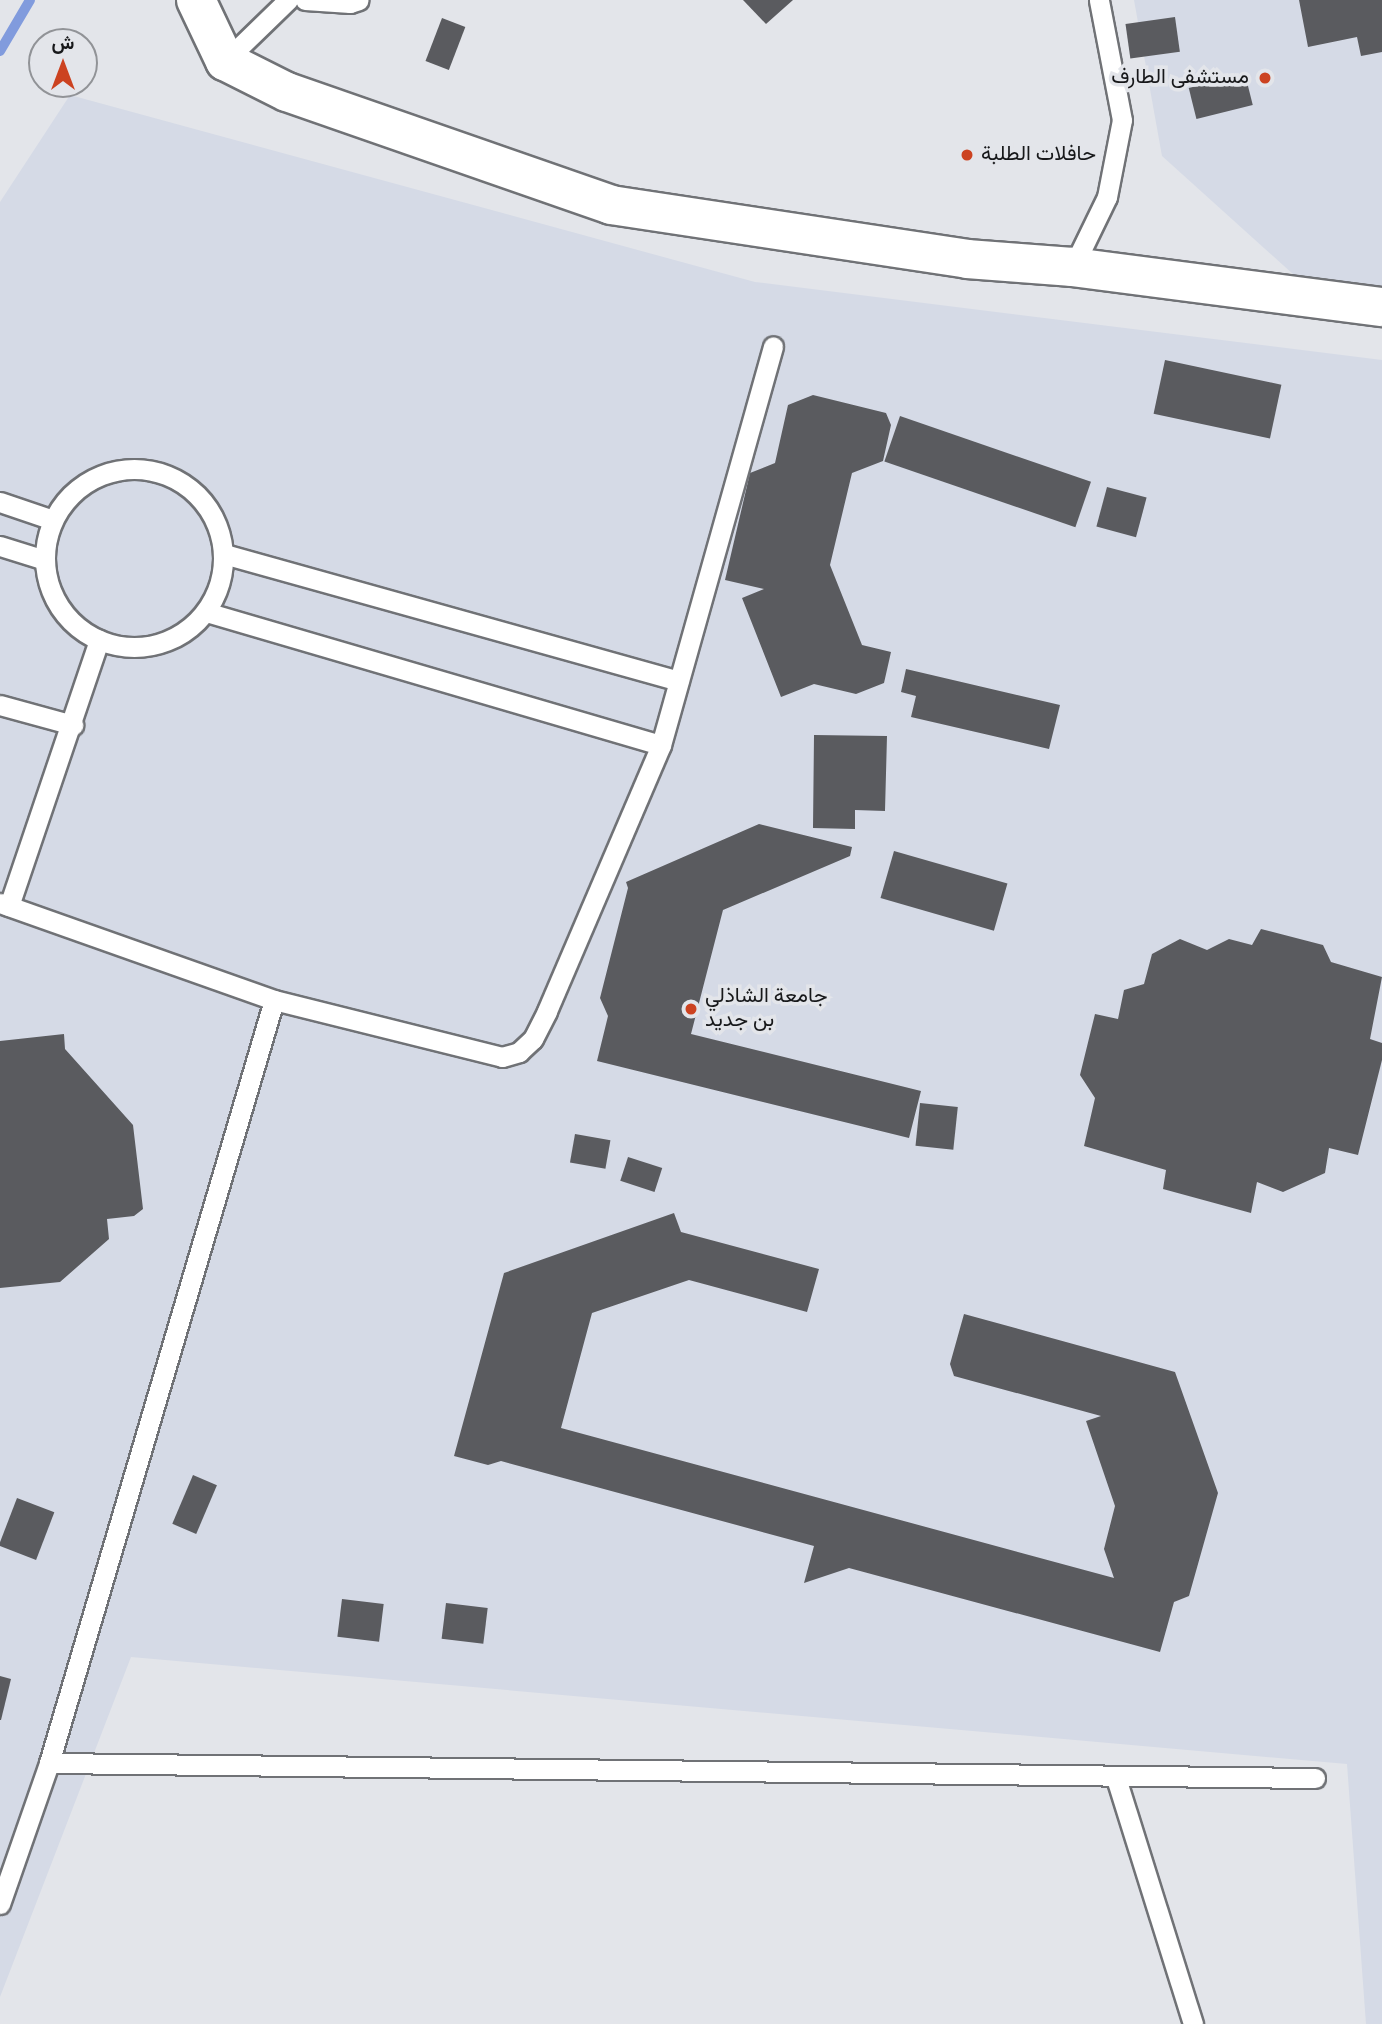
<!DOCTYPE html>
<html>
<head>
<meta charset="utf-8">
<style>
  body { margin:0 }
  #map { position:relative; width:1382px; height:2024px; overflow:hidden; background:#e3e5ea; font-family:Overpass,Vazirmatn,sans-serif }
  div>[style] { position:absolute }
  .built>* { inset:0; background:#d5dae6 }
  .stream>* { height:10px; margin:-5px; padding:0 5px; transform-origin:5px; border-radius:5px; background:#819bdd }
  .building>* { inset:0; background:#5a5b5f; transform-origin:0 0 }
  .roads { filter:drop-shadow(2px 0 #707276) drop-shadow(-2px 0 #707276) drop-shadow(0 2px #707276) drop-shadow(0 -2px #707276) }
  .service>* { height:19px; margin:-9.5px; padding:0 9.5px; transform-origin:9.5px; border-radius:9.5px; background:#fff }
  .service>.ring { margin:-9.5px; padding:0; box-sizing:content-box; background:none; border:19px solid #fff; border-radius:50% }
  .minor>* { height:38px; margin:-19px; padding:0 19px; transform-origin:19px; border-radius:19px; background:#fff }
  .dots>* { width:19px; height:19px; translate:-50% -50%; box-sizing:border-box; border:4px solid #e3e5ea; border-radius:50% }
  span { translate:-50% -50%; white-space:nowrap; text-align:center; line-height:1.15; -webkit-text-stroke:7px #e3e5ea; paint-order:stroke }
  .poi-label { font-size:21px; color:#17181a }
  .right { translate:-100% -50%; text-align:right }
  .left { translate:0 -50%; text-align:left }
  .north { position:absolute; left:28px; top:28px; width:70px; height:70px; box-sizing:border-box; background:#e3e5ea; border:2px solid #919397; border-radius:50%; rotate:0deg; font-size:19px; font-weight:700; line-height:28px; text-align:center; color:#17181a }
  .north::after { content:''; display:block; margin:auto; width:24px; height:32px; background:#cc4220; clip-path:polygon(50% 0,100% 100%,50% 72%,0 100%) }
</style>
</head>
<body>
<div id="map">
  <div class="built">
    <div style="clip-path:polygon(1134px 0,1382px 0,1382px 293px,1304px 284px,1162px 156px)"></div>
    <div style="clip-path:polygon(70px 95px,755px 282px,1382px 360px,1382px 2024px,1366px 2024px,1347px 1764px,131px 1657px,0 1997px,0 202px)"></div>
  </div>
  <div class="stream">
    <div style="left:0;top:51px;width:59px;rotate:-59.5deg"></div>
  </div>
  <div class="building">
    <div style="clip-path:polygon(743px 0,793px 0,766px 24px)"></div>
    <div style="clip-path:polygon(1299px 0,1382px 0,1382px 52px,1361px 56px,1357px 37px,1308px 47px)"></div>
    <div style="left:1175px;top:17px;width:35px;height:50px;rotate:82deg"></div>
    <div style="left:442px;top:18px;width:25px;height:46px;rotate:21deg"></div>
    <div style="left:1245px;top:74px;width:32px;height:58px;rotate:76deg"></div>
    <div style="left:1165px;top:360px;width:119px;height:55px;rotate:12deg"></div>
    <div style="clip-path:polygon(813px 395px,886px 413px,891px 425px,883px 461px,852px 473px,830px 565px,862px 645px,891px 652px,884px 683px,856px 694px,814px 684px,781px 697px,742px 598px,764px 589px,725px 580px,750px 473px,775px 463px,788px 405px)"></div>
    <div style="left:900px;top:416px;width:202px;height:48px;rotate:19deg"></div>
    <div style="left:1107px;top:487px;width:41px;height:41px;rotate:15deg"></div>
    <div style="clip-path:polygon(906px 669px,1060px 705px,1049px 749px,911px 717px,916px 696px,901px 692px)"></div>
    <div style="clip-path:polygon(814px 735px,887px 736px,885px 811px,855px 810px,855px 829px,813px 828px)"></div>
    <div style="clip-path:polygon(759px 824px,852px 847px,850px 856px,723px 910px,691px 1034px,921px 1091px,909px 1138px,597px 1061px,608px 1016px,600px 998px,628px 888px,626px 882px)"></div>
    <div style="left:894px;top:851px;width:118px;height:49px;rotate:16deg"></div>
    <div style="clip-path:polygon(1261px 929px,1323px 945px,1331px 962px,1382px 977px,1370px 1039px,1382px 1043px,1382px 1060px,1358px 1155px,1329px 1148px,1325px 1173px,1283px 1192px,1257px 1182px,1251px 1213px,1163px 1189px,1166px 1170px,1084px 1146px,1095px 1098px,1080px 1075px,1095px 1014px,1118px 1019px,1124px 990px,1144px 984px,1152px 954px,1180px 939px,1207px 950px,1229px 939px,1252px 945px)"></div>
    <div style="clip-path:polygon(64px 1034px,65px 1049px,133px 1125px,143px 1209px,134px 1216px,107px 1219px,109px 1239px,60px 1282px,0 1288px,0 1041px)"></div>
    <div style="left:920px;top:1103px;width:38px;height:43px;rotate:6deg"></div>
    <div style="left:575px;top:1134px;width:36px;height:29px;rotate:10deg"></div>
    <div style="left:628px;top:1157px;width:36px;height:25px;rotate:18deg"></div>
    <div style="clip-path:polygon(674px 1213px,681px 1232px,819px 1269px,807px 1312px,689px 1280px,592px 1313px,561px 1428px,1114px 1578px,1104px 1549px,1115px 1506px,1086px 1421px,1101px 1416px,954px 1376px,950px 1364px,964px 1314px,1175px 1372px,1218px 1493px,1189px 1596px,1174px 1602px,1160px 1652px,849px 1568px,804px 1583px,814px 1546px,501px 1461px,488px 1465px,454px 1456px,504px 1273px)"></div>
    <div style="left:193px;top:1475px;width:26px;height:53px;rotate:23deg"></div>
    <div style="left:17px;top:1498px;width:40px;height:51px;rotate:21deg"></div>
    <div style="left:342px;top:1599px;width:42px;height:38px;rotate:7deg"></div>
    <div style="left:446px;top:1603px;width:42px;height:36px;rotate:7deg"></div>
    <div style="clip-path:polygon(0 1676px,11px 1679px,1px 1720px,0 1720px)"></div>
  </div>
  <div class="roads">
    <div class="service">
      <div style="left:305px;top:0;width:45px;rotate:3.8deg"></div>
      <div style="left:350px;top:3px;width:9px;rotate:-18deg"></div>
      <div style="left:225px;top:61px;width:88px;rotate:-44.1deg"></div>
      <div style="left:1073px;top:267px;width:78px;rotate:-64.1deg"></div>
      <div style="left:1107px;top:197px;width:78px;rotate:-79deg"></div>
      <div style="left:1122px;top:120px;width:122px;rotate:-100.9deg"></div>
      <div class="ring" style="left:45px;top:469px;width:159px;height:159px"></div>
      <div style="left:0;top:502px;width:56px;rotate:18.8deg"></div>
      <div style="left:0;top:546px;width:47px;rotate:17.3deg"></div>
      <div style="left:224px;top:554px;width:472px;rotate:15.6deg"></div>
      <div style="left:206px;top:612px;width:474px;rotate:16.3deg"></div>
      <div style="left:0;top:705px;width:76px;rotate:15.3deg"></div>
      <div style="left:0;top:903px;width:291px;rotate:19.5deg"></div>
      <div style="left:274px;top:1000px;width:235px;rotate:14deg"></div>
      <div style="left:502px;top:1057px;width:18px;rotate:-16deg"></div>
      <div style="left:519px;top:1052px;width:19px;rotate:-43deg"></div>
      <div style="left:533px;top:1039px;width:31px;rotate:-63deg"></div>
      <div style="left:547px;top:1011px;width:289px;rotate:-66.8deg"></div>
      <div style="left:661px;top:745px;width:414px;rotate:-74.3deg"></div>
      <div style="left:9px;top:906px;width:281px;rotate:-71.3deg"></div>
      <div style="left:49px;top:1763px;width:1266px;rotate:0.68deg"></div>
      <div style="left:1116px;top:1778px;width:258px;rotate:72.6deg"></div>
      <div style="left:0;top:1904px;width:149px;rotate:-70.8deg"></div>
      <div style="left:49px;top:1763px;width:795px;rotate:-73.57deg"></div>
    </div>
    <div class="minor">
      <div style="left:196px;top:0;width:68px;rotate:64.6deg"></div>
      <div style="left:225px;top:61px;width:69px;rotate:26.6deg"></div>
      <div style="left:287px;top:92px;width:343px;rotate:19.2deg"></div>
      <div style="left:611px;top:205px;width:360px;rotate:8.6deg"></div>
      <div style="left:967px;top:259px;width:106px;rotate:4.3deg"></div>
      <div style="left:1073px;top:267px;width:312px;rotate:7.4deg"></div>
    </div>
  </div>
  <div class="dots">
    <div style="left:1265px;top:78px;background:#cc4220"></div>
    <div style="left:967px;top:155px;background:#cc4220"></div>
    <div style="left:691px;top:1009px;background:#cc4220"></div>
  </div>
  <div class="poi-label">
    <span class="right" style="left:1249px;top:78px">مستشفى الطارف</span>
    <span class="left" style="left:981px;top:155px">حافلات الطلبة</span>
    <span class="left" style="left:705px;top:1009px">جامعة الشاذلي<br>بن جديد</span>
  </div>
  <div class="north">ش</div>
</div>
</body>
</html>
